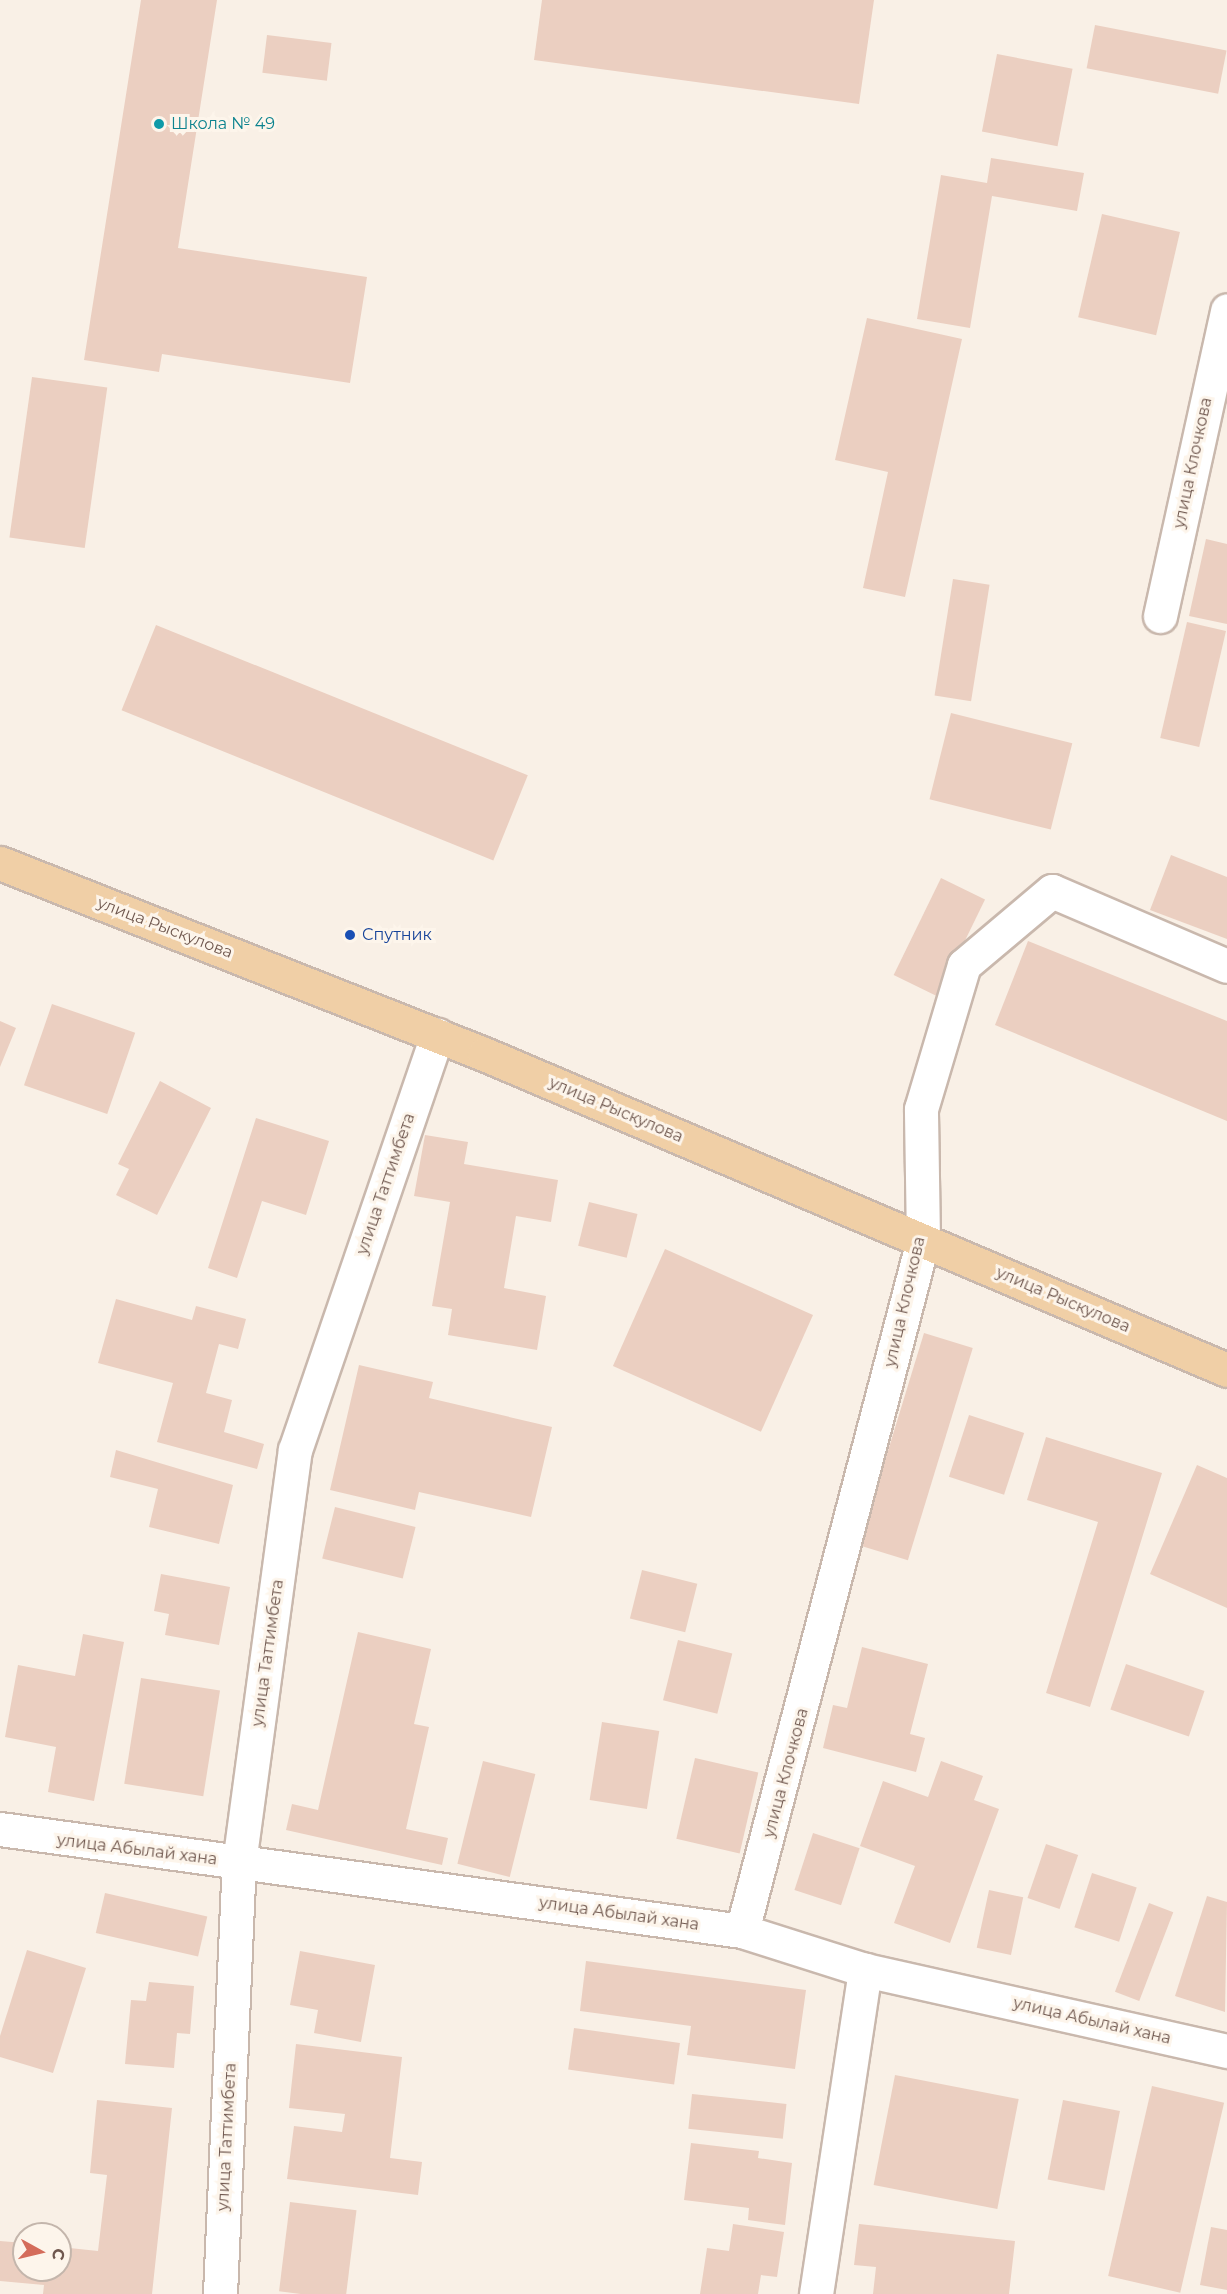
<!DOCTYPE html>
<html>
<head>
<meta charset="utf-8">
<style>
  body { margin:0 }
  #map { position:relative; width:1227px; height:2294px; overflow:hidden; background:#f9f0e6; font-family:Montserrat,sans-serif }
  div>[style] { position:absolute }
  .building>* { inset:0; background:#ebcfc1; transform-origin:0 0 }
  .roads { filter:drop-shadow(2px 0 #c9b8ad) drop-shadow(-2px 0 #c9b8ad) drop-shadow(0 2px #c9b8ad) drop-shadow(0 -2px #c9b8ad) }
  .street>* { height:33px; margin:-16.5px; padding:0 16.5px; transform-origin:16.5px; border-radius:16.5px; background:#fff }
  .secondary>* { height:33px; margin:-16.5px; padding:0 16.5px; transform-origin:16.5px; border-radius:16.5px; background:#fff }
  .primary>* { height:33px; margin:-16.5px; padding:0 16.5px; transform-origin:16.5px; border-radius:16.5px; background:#f0cfa6 }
  .dots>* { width:16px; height:16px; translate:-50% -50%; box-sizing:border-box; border:3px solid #fdf5eb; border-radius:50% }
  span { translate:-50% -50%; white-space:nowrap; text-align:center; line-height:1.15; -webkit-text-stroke:6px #fdf5eb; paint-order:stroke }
  .culture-label { font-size:16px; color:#0d838f }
  .left { translate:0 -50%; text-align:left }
  .street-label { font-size:16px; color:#6f574e }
  .transit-label { font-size:16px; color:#164399 }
  .north { position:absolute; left:12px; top:2222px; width:60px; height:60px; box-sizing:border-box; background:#fdf5eb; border:2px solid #c4b6ac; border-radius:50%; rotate:98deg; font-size:16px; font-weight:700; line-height:24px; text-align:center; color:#6f574e }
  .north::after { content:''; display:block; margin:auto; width:21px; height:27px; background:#d46c5a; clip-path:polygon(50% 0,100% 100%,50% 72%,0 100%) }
</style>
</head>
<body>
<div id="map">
  <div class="building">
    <div style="clip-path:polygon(141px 0,217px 0,178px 248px,367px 277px,350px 383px,162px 354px,159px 372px,84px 360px)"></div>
    <div style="clip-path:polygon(542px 0,874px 0,859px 104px,534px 60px)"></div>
    <div style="left:1095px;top:25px;width:134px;height:44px;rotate:11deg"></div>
    <div style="left:267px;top:35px;width:65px;height:38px;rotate:7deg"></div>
    <div style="left:997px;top:54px;width:77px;height:79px;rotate:11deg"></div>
    <div style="clip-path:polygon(991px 158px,1084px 173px,1077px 211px,992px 196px,970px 328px,917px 319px,941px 175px,987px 183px)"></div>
    <div style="left:1102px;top:214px;width:80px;height:106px;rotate:13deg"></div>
    <div style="clip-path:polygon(867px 318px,962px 339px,905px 597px,863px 588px,888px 472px,835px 460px)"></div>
    <div style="left:32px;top:377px;width:76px;height:162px;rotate:8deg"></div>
    <div style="clip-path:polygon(1206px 539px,1227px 544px,1227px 624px,1189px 616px)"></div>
    <div style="left:953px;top:579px;width:37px;height:118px;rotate:9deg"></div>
    <div style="left:1187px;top:622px;width:40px;height:119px;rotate:13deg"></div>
    <div style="left:156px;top:625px;width:401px;height:92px;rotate:22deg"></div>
    <div style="left:951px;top:713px;width:125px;height:89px;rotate:14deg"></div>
    <div style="clip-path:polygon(1171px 855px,1227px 877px,1227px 939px,1150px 910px)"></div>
    <div style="left:941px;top:878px;width:49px;height:108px;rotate:26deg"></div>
    <div style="clip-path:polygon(1028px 941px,1227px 1021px,1227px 1121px,995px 1025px)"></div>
    <div style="left:52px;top:1004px;width:88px;height:86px;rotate:19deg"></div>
    <div style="clip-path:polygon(0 1021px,16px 1028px,0 1067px)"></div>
    <div style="clip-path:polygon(160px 1081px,211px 1108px,157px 1215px,116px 1195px,129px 1169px,118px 1164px)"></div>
    <div style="clip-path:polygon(256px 1118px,329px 1141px,306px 1215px,262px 1201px,237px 1278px,208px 1268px)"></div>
    <div style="clip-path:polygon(425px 1135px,468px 1142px,464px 1164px,558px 1180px,551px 1222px,516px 1216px,504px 1288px,546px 1296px,537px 1350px,448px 1335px,452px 1309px,432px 1306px,450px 1202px,414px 1196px)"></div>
    <div style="left:589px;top:1202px;width:50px;height:45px;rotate:14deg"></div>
    <div style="left:665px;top:1249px;width:162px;height:128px;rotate:24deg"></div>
    <div style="clip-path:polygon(116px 1299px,192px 1320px,196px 1306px,246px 1319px,238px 1349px,219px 1344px,206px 1393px,232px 1400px,224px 1432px,264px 1444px,257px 1469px,157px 1442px,173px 1383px,98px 1363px)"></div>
    <div style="left:924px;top:1333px;width:51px;height:222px;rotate:17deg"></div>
    <div style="clip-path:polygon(359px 1365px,433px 1382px,429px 1398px,552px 1427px,531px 1517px,419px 1492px,415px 1510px,330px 1490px)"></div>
    <div style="left:969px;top:1415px;width:58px;height:65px;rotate:18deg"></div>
    <div style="clip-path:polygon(1046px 1437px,1162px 1473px,1090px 1707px,1046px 1693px,1098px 1522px,1027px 1500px)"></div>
    <div style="clip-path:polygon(116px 1450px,233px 1485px,219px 1544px,149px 1527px,158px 1489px,110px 1477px)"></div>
    <div style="clip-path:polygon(1197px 1465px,1227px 1478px,1227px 1608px,1150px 1574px)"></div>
    <div style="left:335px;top:1507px;width:83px;height:53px;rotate:14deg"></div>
    <div style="left:642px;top:1570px;width:57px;height:50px;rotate:14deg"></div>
    <div style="clip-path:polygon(161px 1574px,230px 1587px,219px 1645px,165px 1635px,169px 1614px,154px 1611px)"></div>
    <div style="clip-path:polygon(358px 1632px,431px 1649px,414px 1724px,429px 1727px,406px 1829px,448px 1838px,442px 1865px,286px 1830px,292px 1804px,318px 1810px)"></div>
    <div style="clip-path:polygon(83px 1634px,124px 1642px,94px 1801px,48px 1792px,56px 1747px,5px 1737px,18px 1665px,75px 1676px)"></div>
    <div style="left:678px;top:1640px;width:56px;height:62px;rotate:14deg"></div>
    <div style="clip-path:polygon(862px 1647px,928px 1664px,910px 1734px,925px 1738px,916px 1772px,823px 1748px,833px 1705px,847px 1708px)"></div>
    <div style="left:1126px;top:1664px;width:83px;height:48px;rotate:19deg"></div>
    <div style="left:141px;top:1678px;width:80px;height:107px;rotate:9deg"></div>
    <div style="left:602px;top:1722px;width:58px;height:79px;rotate:9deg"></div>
    <div style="left:695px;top:1758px;width:65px;height:83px;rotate:13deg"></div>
    <div style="left:483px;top:1761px;width:54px;height:106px;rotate:14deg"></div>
    <div style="clip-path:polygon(941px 1761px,983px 1776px,974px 1800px,999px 1809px,950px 1943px,894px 1923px,915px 1866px,860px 1846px,883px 1781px,928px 1797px)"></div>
    <div style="left:813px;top:1833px;width:49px;height:60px;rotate:18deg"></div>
    <div style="left:1046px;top:1844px;width:34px;height:57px;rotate:19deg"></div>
    <div style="left:1092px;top:1873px;width:47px;height:57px;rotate:18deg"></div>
    <div style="left:989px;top:1890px;width:35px;height:59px;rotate:12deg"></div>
    <div style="left:105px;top:1893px;width:105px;height:41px;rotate:13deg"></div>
    <div style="clip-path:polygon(1207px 1896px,1227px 1902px,1225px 2012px,1175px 1996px)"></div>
    <div style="left:1149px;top:1903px;width:26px;height:95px;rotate:21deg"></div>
    <div style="clip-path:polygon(27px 1950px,86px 1968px,53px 2073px,0 2057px,0 2036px)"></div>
    <div style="clip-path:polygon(300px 1951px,375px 1965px,361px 2042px,314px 2033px,318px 2010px,290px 2005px)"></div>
    <div style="clip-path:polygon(586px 1961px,806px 1990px,795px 2069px,687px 2055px,691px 2026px,580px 2011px)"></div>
    <div style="clip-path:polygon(149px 1982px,194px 1986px,190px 2034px,177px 2033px,174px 2068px,125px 2064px,131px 2000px,146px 2001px)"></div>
    <div style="left:574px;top:2028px;width:107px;height:42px;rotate:8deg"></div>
    <div style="clip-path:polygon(296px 2044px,402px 2057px,390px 2158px,422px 2162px,418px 2195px,287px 2179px,294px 2126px,342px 2132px,345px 2114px,289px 2108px)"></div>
    <div style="left:895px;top:2075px;width:126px;height:112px;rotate:11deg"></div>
    <div style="left:1152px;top:2086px;width:74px;height:195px;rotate:13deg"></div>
    <div style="left:692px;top:2094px;width:95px;height:35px;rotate:6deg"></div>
    <div style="clip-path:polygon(97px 2100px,172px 2108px,152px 2294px,43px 2294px,44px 2285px,0 2281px,0 2241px,24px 2243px,24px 2270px,60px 2270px,60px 2247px,98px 2251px,107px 2175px,90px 2173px)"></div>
    <div style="left:1063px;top:2100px;width:58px;height:81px;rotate:11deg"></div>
    <div style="clip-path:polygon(691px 2143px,759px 2151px,758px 2158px,792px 2163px,785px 2225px,748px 2220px,749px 2208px,684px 2200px)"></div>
    <div style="left:290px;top:2202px;width:67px;height:90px;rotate:7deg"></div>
    <div style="clip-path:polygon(733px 2224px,784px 2232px,777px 2277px,761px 2275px,758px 2294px,700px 2294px,707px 2248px,729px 2251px)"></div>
    <div style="clip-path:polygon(859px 2224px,1015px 2241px,1009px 2294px,873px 2294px,876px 2267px,854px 2265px)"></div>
    <div style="clip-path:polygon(1211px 2227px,1227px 2230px,1227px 2290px,1200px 2285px)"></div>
  </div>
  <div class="roads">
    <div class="street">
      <div style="left:1160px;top:616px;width:313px;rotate:-77.6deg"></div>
      <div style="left:742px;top:1931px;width:714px;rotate:-75.32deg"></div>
      <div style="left:923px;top:1240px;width:131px;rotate:-90.9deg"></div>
      <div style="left:921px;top:1109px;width:150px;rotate:-73.4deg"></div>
      <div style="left:964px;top:965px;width:115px;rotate:-40.1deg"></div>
      <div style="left:1052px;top:891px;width:190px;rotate:23.2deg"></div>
      <div style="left:220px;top:2294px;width:431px;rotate:-87.5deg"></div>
      <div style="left:239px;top:1863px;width:417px;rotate:-82.3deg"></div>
      <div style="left:295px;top:1450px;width:439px;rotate:-71.1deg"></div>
      <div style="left:816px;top:2294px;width:328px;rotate:-81.4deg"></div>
    </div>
    <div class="secondary">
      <div style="left:0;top:1829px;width:749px;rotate:7.83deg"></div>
      <div style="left:742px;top:1931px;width:129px;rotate:17.6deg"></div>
      <div style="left:865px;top:1970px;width:371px;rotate:12.6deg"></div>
    </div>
    <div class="primary">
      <div style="left:0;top:863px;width:520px;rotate:21.54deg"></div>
      <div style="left:484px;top:1054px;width:807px;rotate:23.04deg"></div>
    </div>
  </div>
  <div class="dots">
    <div style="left:159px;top:124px;background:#0f9aa8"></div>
    <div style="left:350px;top:935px;background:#1a4fb4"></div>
  </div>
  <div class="culture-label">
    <span class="left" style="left:171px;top:124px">Школа № 49</span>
  </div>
  <div class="street-label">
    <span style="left:1193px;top:463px;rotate:-78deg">улица Клочкова</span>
    <span style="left:165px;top:928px;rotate:21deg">улица Рыскулова</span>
    <span style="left:616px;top:1110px;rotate:23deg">улица Рыскулова</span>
    <span style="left:386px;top:1184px;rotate:-71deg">улица Таттимбета</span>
    <span style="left:1063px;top:1300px;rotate:23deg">улица Рыскулова</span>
    <span style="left:905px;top:1302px;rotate:-77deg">улица Клочкова</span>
    <span style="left:268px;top:1653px;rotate:-82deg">улица Таттимбета</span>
    <span style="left:786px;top:1773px;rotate:-75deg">улица Клочкова</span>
    <span style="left:137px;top:1850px;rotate:7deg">улица Абылай хана</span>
    <span style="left:619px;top:1914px;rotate:8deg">улица Абылай хана</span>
    <span style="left:1092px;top:2021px;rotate:13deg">улица Абылай хана</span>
    <span style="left:227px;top:2137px;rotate:-87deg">улица Таттимбета</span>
  </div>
  <div class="transit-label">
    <span class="left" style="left:362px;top:935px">Спутник</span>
  </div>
  <div class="north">С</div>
</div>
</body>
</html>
